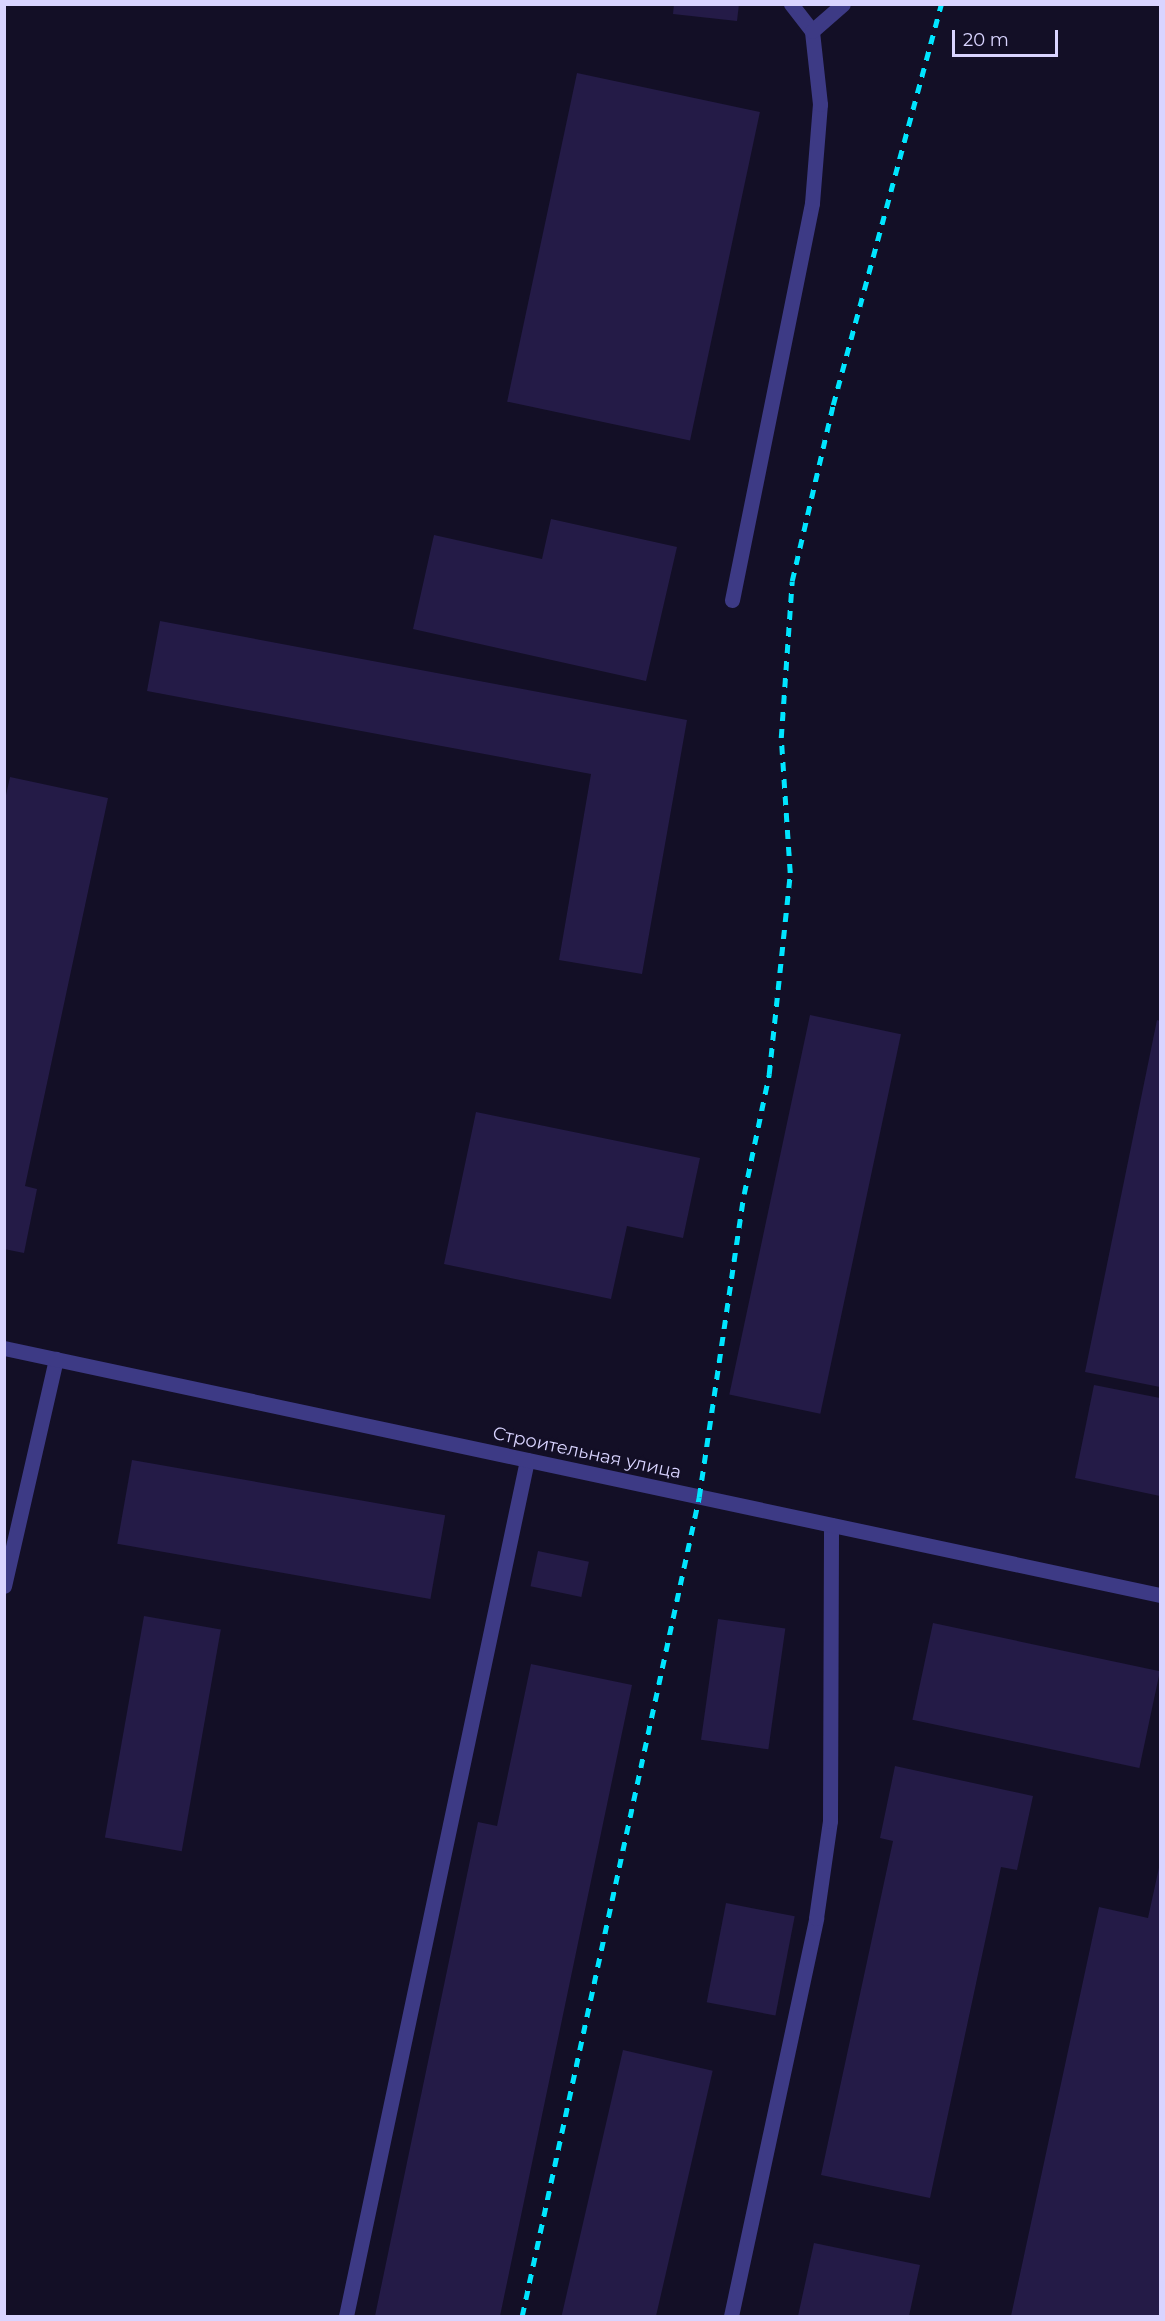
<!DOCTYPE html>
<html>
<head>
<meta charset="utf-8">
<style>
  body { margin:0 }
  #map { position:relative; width:1165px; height:2321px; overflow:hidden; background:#130f26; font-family:Montserrat,sans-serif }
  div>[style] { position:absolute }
  .building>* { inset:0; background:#241b47; transform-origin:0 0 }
  .service>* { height:15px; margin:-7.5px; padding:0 7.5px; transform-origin:7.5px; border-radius:7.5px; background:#3d3a85 }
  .minor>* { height:15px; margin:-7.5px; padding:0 7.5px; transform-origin:7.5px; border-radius:7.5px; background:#3d3a85 }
  .rail>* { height:4.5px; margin-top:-2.25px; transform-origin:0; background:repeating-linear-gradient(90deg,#00e5ff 0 9px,transparent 0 17px) }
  span { translate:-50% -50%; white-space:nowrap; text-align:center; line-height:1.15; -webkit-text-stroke:4.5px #130f26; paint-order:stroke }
  .street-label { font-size:18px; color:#d9d4ff }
  .frame { position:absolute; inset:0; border:6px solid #d9d4ff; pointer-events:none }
  .scale { position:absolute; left:952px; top:30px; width:106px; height:27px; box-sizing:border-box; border:3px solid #d9d4ff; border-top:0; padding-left:8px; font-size:18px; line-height:21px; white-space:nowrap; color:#d9d4ff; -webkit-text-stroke:4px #130f26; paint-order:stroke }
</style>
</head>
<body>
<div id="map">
  <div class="building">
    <div style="clip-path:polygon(674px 4px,739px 4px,737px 21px,673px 14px)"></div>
    <div style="left:577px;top:73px;width:187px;height:336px;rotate:12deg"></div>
    <div style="clip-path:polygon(551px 519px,677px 547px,646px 681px,413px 629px,434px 535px,542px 559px)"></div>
    <div style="clip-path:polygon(160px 621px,687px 720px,642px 974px,559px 960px,591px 774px,147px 691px)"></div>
    <div style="clip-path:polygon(10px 777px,108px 798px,25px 1186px,37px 1189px,24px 1253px,4px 1249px,4px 804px)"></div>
    <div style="left:810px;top:1015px;width:93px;height:388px;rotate:12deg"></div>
    <div style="clip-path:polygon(1157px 1020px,1160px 1021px,1160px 1387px,1085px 1372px)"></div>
    <div style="clip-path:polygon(476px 1112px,700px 1158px,683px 1238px,627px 1226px,611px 1299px,444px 1264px)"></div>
    <div style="clip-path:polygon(1094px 1385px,1160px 1398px,1160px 1496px,1075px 1478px)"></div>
    <div style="left:132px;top:1460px;width:318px;height:85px;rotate:10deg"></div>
    <div style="left:538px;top:1551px;width:52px;height:36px;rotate:12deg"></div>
    <div style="left:144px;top:1616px;width:78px;height:225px;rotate:10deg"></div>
    <div style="left:718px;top:1619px;width:68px;height:122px;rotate:8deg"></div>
    <div style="left:933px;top:1623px;width:232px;height:99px;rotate:12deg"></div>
    <div style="clip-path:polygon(531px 1664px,632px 1685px,500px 2316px,375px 2316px,478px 1822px,497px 1826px)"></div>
    <div style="clip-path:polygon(895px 1766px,1033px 1796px,1017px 1870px,1001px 1867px,930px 2198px,821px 2175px,893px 1841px,880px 1838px)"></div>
    <div style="clip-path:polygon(1160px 1863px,1160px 2316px,1011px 2316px,1099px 1907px,1148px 1918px)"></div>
    <div style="left:726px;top:1903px;width:70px;height:101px;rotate:11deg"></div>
    <div style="left:623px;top:2050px;width:92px;height:274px;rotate:13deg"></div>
    <div style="clip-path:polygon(814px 2243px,920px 2265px,909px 2316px,798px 2316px)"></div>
  </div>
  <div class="service">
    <div style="left:4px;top:1586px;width:233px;rotate:-77.1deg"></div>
    <div style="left:346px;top:2316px;width:875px;rotate:-78.06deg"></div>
    <div style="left:731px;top:2316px;width:407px;rotate:-77.9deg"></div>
    <div style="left:816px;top:1918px;width:98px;rotate:-81.8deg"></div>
    <div style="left:830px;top:1821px;width:296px;rotate:-89.8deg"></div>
  </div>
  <div class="minor">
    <div style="left:791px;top:4px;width:34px;rotate:52deg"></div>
    <div style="left:732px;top:600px;width:405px;rotate:-78.6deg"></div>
    <div style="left:812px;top:203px;width:99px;rotate:-85.4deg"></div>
    <div style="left:820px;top:104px;width:73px;rotate:-96.3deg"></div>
    <div style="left:812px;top:31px;width:41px;rotate:-41.1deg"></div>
    <div style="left:4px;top:1348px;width:1182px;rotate:12.06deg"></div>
  </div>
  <div class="rail">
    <div style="left:522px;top:2316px;width:838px;rotate:-77.8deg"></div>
    <div style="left:699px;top:1497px;width:306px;rotate:-81.6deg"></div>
    <div style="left:744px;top:1194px;width:123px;rotate:-78.2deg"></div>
    <div style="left:769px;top:1074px;width:202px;rotate:-84deg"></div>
    <div style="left:790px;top:873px;width:135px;rotate:-93.8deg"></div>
    <div style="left:781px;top:738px;width:157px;rotate:-86deg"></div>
    <div style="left:792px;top:581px;width:181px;rotate:-76.9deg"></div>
    <div style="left:833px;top:405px;width:415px;rotate:-74.9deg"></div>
  </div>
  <div class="street-label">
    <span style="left:587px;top:1453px;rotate:12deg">Строительная улица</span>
  </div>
  <div class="frame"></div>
  <div class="scale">20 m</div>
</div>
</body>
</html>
